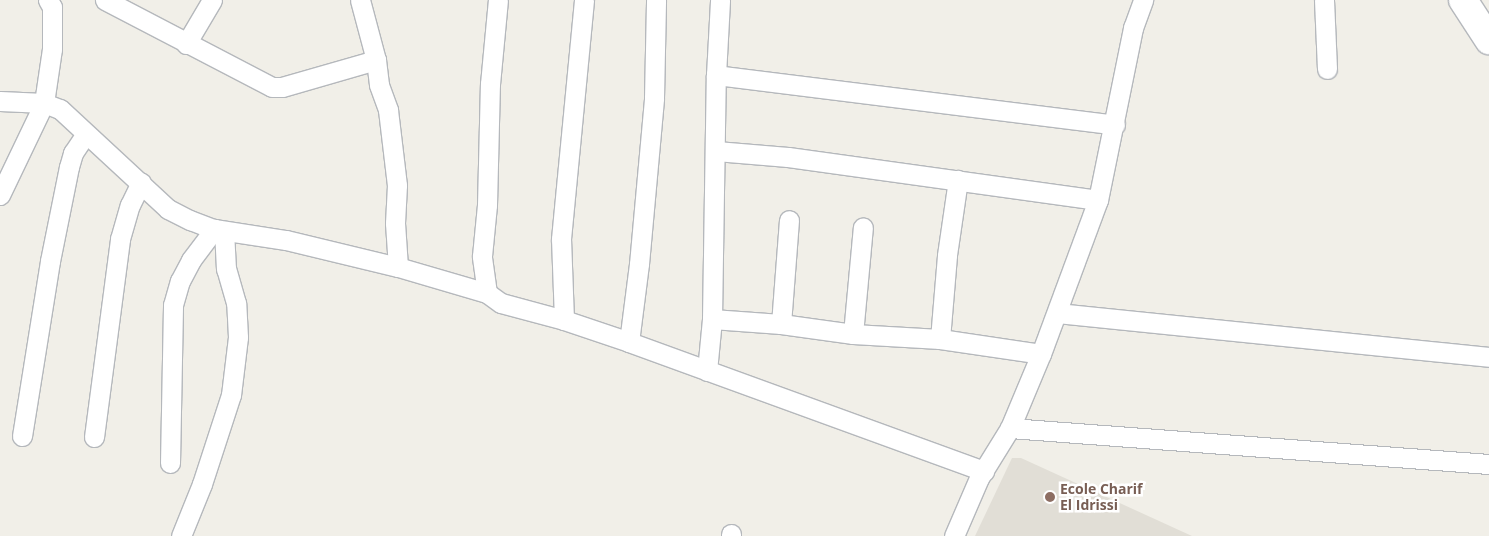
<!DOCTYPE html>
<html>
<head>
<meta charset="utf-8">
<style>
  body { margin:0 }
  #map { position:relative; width:1489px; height:536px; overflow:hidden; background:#f1efe8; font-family:"Open Sans",sans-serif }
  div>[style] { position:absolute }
  .education>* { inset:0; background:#e1ded6 }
  .roads { filter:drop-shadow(1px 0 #b5b8bc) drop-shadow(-1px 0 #b5b8bc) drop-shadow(0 1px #b5b8bc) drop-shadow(0 -1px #b5b8bc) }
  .street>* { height:19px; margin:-9.5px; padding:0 9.5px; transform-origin:9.5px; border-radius:9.5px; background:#fff }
  .secondary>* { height:28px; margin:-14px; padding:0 14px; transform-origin:14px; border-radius:14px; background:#fff }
  .dots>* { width:14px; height:14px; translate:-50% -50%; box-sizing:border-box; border:2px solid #fff; border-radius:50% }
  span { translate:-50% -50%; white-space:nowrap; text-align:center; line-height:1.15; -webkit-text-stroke:5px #fff; paint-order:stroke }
  .education-label { font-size:14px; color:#785e54; font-weight:700 }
  .left { translate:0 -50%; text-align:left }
</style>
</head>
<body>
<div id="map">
  <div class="education">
    <div style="clip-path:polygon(1012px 458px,1021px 458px,1192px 536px,975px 536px)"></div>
  </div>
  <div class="roads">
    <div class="street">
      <div style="left:105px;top:0;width:188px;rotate:27.5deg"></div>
      <div style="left:272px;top:87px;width:10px"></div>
      <div style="left:282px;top:87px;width:98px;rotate:-16deg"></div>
      <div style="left:360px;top:0;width:62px;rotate:75.1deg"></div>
      <div style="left:376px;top:60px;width:25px;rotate:83deg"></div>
      <div style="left:379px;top:85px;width:27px;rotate:70deg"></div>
      <div style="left:388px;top:110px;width:76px;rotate:83.2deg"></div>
      <div style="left:397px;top:185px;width:38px;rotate:93deg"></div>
      <div style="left:395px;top:223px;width:44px;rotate:86.1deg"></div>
      <div style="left:1324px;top:0;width:69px;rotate:87.5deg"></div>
      <div style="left:186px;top:44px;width:51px;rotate:-59.4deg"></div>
      <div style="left:716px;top:75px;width:402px;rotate:7.1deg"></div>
      <div style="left:0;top:101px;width:44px;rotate:2.6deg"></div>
      <div style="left:44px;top:103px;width:17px;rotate:21deg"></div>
      <div style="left:60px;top:109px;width:147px;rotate:42.8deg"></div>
      <div style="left:168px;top:209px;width:25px;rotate:27deg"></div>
      <div style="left:190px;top:220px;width:26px;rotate:21deg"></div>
      <div style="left:214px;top:229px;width:73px;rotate:8.7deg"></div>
      <div style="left:286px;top:240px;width:115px;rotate:13.6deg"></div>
      <div style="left:398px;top:267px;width:93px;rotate:16.3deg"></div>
      <div style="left:487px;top:293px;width:17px;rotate:36deg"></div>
      <div style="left:501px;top:303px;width:65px;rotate:15.1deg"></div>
      <div style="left:564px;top:320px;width:69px;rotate:18.7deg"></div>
      <div style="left:629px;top:342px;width:378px;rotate:20deg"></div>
      <div style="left:716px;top:151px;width:72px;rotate:4.8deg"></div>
      <div style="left:788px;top:157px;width:313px;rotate:7.9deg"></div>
      <div style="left:0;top:195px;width:102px;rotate:-64.4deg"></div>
      <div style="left:44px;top:103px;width:55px;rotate:-81.6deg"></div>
      <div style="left:52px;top:49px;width:42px;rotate:-90deg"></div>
      <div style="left:52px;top:7px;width:8px;rotate:-120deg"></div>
      <div style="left:487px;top:293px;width:37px;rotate:-98deg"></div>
      <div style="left:482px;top:256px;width:51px;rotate:-84.4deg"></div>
      <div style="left:487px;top:205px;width:121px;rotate:-88.6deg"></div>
      <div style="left:490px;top:84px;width:84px;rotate:-84.6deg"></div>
      <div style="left:1057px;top:313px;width:434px;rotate:5.8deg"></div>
      <div style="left:712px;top:319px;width:69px;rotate:4.1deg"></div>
      <div style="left:781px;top:324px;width:73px;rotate:7.9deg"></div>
      <div style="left:853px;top:334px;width:87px;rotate:3.3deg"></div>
      <div style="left:940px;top:339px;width:102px;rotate:8.4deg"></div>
      <div style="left:564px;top:320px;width:81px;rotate:-92.1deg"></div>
      <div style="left:561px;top:239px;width:240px;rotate:-84.5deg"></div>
      <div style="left:781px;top:324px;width:104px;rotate:-85.6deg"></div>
      <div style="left:853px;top:334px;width:107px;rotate:-84.7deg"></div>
      <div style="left:940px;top:339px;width:84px;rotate:-85.2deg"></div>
      <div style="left:947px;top:255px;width:76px;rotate:-81.7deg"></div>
      <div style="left:629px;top:342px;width:79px;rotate:-82.7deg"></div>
      <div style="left:639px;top:264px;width:167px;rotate:-84.8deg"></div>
      <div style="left:654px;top:98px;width:98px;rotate:-88.8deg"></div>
      <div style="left:707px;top:371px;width:52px;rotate:-84.5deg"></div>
      <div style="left:712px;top:319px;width:244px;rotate:-89.1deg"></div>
      <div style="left:716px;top:75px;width:75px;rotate:-86.9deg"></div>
      <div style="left:1010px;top:428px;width:480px;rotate:4.3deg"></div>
      <div style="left:22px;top:436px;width:177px;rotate:-80.9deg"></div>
      <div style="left:50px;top:261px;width:96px;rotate:-78.6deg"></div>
      <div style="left:69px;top:167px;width:15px;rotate:-74deg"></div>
      <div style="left:73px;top:153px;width:22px;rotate:-56deg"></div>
      <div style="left:94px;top:437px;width:200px;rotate:-82.5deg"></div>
      <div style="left:120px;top:239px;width:35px;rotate:-74deg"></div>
      <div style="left:130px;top:205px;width:25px;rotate:-64deg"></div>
      <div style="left:170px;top:463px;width:158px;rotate:-88.9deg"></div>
      <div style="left:173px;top:305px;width:25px;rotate:-74deg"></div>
      <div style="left:180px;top:281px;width:24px;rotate:-62deg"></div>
      <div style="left:191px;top:260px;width:39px;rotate:-53deg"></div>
      <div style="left:731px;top:534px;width:2px;rotate:90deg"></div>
      <div style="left:181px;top:536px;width:56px;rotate:-68deg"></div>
      <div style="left:202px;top:484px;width:94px;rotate:-72deg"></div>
      <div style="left:231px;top:395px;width:58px;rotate:-83.1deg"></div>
      <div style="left:238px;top:337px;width:34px;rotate:-93deg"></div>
      <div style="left:236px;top:303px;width:35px;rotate:-106deg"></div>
      <div style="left:226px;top:269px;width:38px;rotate:-93deg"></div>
      <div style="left:954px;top:536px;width:63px;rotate:-66.7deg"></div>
      <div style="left:979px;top:478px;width:59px;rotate:-58.2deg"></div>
      <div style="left:1010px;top:428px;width:80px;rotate:-67.3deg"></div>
      <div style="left:1041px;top:354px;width:164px;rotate:-69.7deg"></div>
      <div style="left:1098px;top:200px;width:176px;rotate:-78.5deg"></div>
      <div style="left:1133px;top:28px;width:30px;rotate:-70deg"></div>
    </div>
    <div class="secondary">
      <div style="left:1463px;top:0;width:48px;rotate:57deg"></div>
    </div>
  </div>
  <div class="dots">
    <div style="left:1050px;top:497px;background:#8d6e63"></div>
  </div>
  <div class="education-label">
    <span class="left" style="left:1060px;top:497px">Ecole Charif<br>El Idrissi</span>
  </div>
</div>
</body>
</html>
